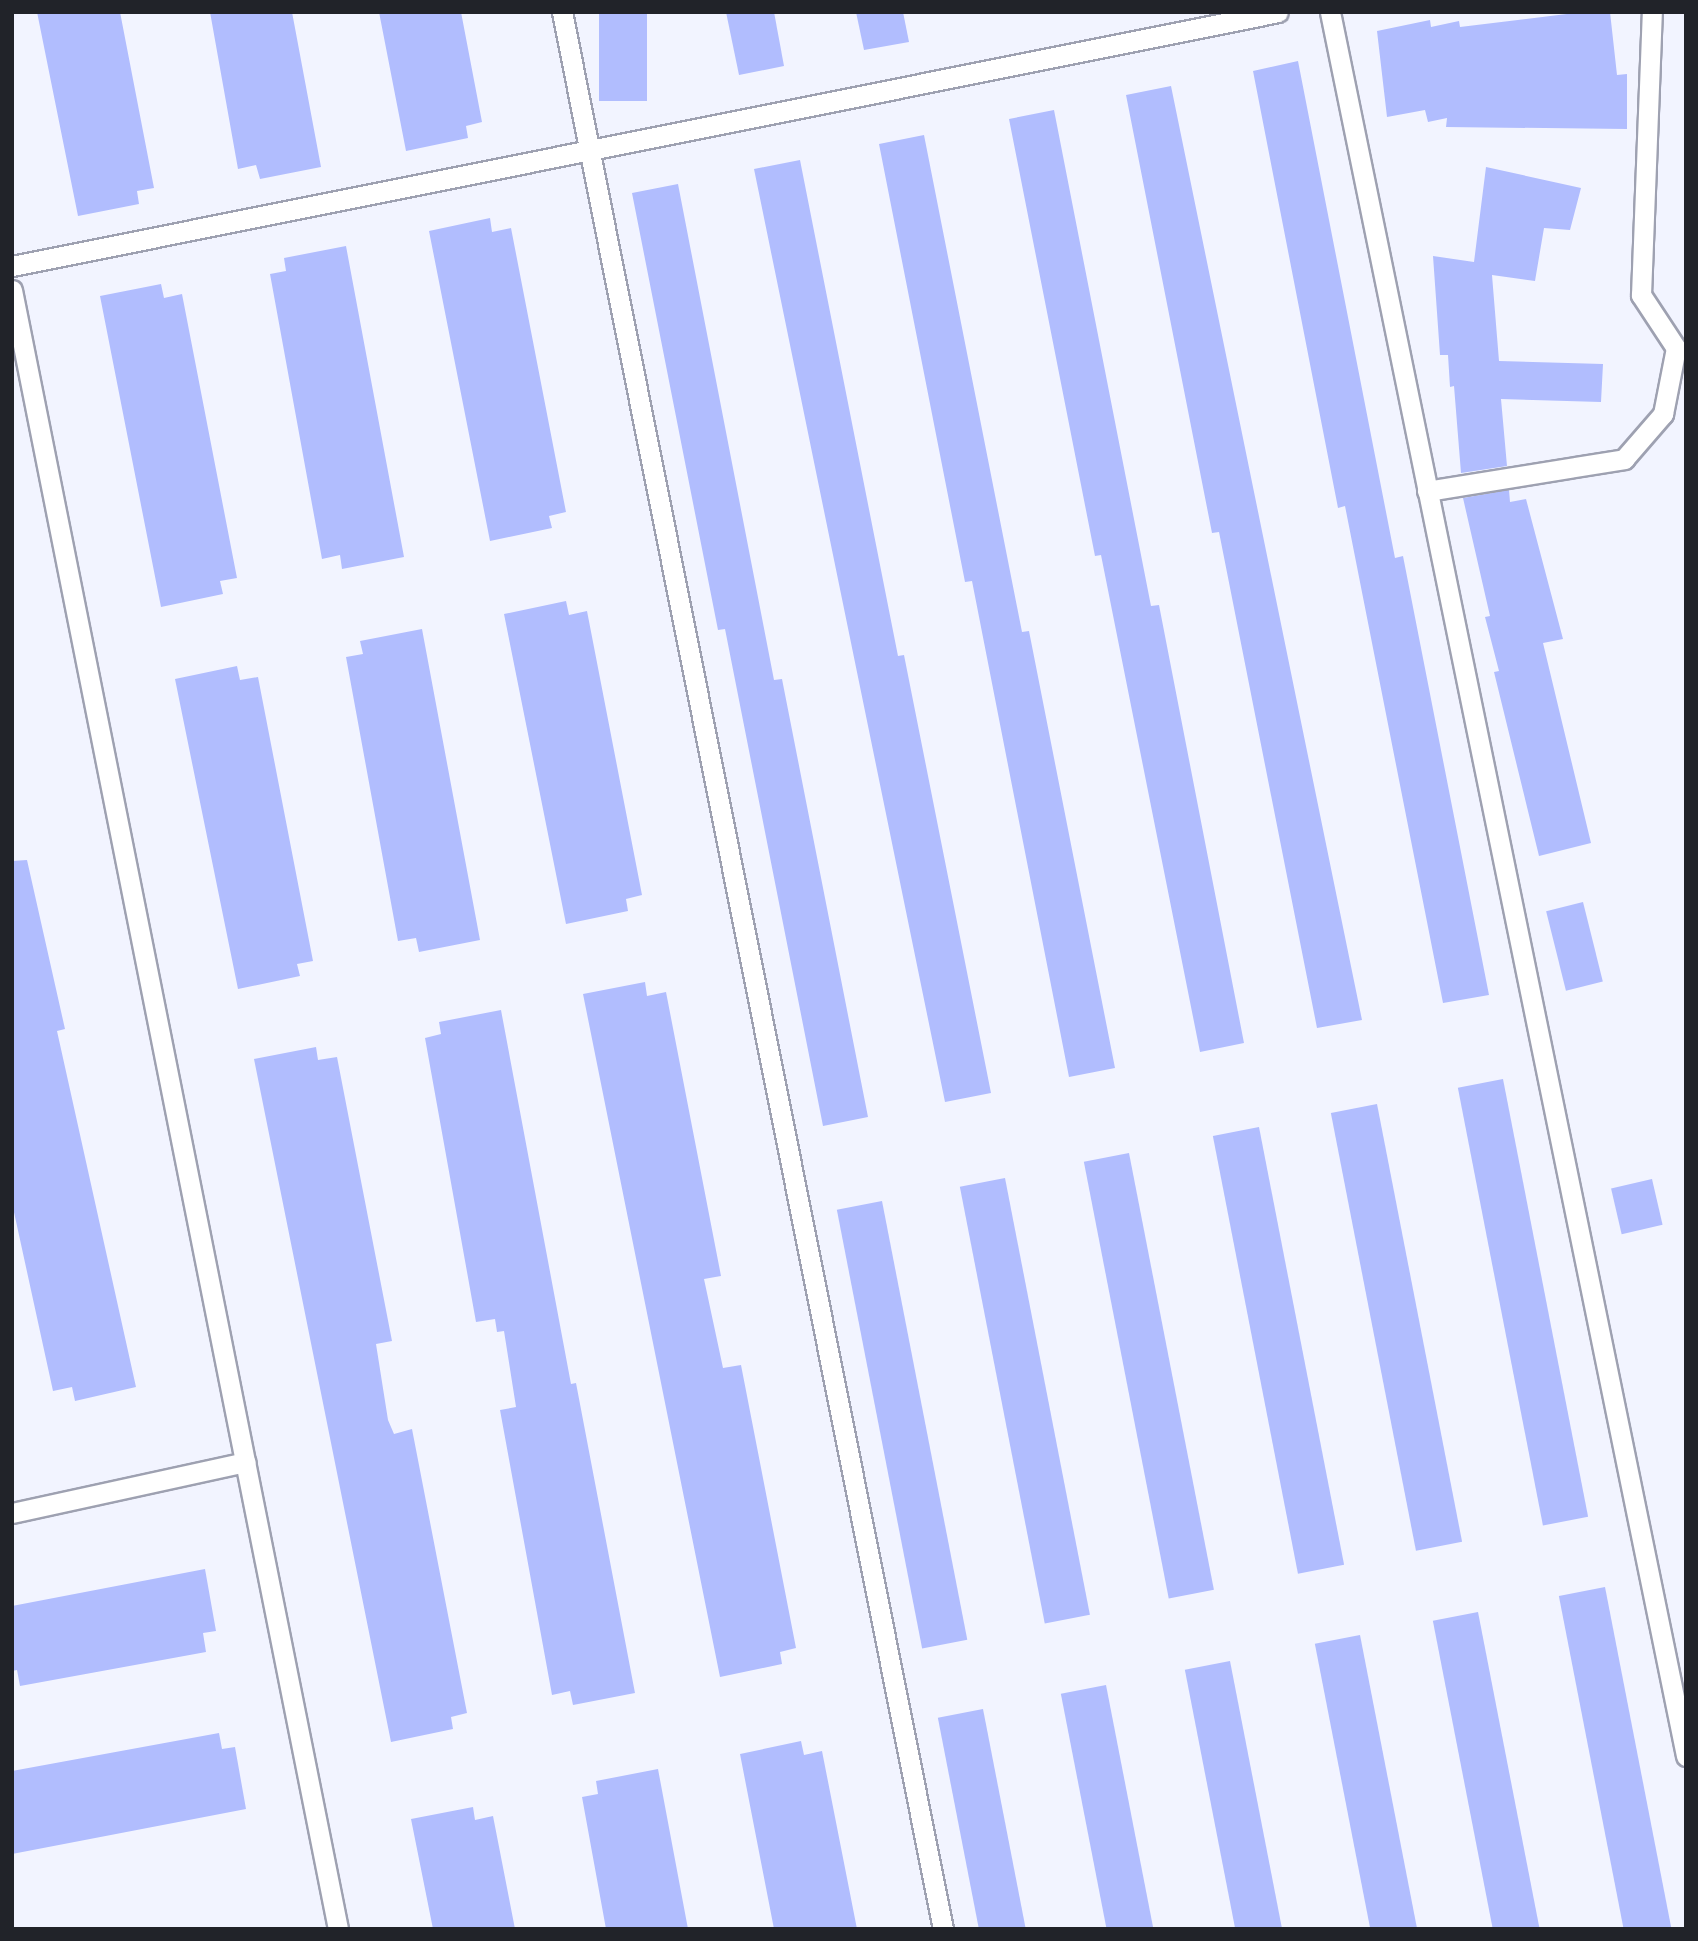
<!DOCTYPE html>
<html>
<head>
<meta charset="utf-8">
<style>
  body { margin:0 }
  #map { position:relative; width:1698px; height:1941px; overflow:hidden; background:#f2f4ff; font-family:"Archivo Narrow",sans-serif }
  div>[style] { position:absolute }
  .building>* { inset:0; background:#b1bdfe; transform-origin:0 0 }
  .roads { filter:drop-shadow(2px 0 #9ea1b1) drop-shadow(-2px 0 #9ea1b1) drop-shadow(0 2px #9ea1b1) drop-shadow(0 -2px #9ea1b1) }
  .lane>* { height:19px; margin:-9.5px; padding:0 9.5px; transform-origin:9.5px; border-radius:9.5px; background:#fff }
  span { translate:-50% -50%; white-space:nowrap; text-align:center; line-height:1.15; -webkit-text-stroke:5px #fff; paint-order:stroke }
  .frame { position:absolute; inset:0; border:14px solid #212329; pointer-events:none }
</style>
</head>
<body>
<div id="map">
  <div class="building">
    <div style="clip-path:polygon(37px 12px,120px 12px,154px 188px,137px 191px,139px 204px,78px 216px)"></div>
    <div style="clip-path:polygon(210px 12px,292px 12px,321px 167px,260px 179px,256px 165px,238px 169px)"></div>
    <div style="clip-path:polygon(379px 12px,461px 12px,482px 122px,466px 126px,468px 138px,406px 151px)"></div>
    <div style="left:599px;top:12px;width:48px;height:89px"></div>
    <div style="clip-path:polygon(726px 12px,774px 12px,784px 66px,739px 75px)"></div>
    <div style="clip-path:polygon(856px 12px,903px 12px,909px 42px,864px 50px)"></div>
    <div style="clip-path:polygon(1583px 12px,1610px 12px,1617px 75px,1627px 74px,1627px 129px,1446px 127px,1447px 118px,1428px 122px,1425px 110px,1387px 117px,1377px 31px,1430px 20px,1431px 27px,1459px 21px,1460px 27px)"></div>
    <div style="clip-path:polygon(1298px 61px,1395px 558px,1403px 556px,1489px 995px,1443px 1003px,1345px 506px,1338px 508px,1253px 71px)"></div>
    <div style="clip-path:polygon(1171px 86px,1362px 1020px,1317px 1028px,1219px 532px,1212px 533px,1126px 95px)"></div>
    <div style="clip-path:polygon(1054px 110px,1151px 606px,1159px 605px,1244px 1043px,1200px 1052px,1101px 555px,1095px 556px,1009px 119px)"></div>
    <div style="clip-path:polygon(924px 135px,1022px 632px,1029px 631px,1115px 1068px,1069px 1077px,972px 581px,965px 582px,879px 144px)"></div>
    <div style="clip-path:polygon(800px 160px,898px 656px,904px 655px,991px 1093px,945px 1102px,754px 169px)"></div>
    <div style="clip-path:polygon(1486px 167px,1581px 188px,1570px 230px,1544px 228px,1535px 281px,1492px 275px,1499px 361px,1603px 364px,1601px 402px,1501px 399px,1507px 466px,1461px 473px,1454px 386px,1450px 387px,1448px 355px,1440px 355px,1433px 256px,1474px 262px)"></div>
    <div style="clip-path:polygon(678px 184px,774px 680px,782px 679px,868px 1117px,823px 1126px,725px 629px,718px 630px,632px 193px)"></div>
    <div style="clip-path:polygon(490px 218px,492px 232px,511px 228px,566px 512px,549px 516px,552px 528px,490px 541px,429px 231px)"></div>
    <div style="clip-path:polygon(346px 246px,404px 557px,342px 569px,340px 555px,322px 559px,270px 274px,286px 271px,284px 258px)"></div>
    <div style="clip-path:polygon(161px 284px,164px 298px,182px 294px,237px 578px,220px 581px,223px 594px,161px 607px,100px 296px)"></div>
    <div style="clip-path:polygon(1509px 490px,1510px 502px,1526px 499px,1563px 639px,1543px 643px,1591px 843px,1539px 856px,1494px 672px,1499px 671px,1485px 617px,1490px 616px,1463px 498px)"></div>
    <div style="clip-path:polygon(566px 601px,569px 615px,587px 611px,642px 895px,626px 899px,628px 911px,566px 924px,504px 614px)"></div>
    <div style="clip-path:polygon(422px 629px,480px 940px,419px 952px,416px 938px,398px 941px,346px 657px,363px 654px,360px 641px)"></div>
    <div style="clip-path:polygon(237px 666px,240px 680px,258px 677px,313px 961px,297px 964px,300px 976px,238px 989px,175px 679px)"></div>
    <div style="clip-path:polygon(27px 860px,65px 1029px,57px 1031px,136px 1387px,75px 1401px,72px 1387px,53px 1391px,12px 1203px,12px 861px)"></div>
    <div style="left:1583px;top:902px;width:82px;height:38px;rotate:76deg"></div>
    <div style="clip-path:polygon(645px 982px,647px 996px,666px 992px,721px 1276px,704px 1279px,723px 1368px,741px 1365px,796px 1648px,780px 1652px,782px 1664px,720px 1677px,583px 994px)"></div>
    <div style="clip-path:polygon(501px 1010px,571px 1384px,576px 1383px,635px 1693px,573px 1705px,570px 1691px,552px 1695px,500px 1410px,516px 1407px,504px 1331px,497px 1332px,495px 1319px,476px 1322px,425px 1038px,441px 1034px,439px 1022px)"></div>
    <div style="clip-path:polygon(316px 1047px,318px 1060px,337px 1057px,392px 1341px,376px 1344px,388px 1420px,394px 1434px,412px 1429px,467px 1713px,451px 1717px,453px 1729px,391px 1742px,254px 1059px)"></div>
    <div style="left:1503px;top:1079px;width:446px;height:46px;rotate:79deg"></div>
    <div style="left:1377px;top:1104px;width:446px;height:47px;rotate:79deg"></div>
    <div style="left:1259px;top:1127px;width:446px;height:47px;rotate:79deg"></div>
    <div style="left:1129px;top:1153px;width:445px;height:46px;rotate:79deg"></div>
    <div style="left:1005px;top:1178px;width:445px;height:46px;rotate:79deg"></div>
    <div style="left:1652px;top:1179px;width:47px;height:42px;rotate:77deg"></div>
    <div style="left:882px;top:1201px;width:447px;height:46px;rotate:79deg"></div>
    <div style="clip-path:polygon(205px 1569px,216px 1631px,203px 1633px,206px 1652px,20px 1686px,17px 1670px,12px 1671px,12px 1606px)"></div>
    <div style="left:1605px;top:1587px;width:349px;height:47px;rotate:79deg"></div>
    <div style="left:1478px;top:1612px;width:323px;height:46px;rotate:79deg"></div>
    <div style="left:1360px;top:1635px;width:300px;height:46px;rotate:79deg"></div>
    <div style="left:1230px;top:1661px;width:273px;height:46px;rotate:79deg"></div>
    <div style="left:1106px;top:1685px;width:249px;height:46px;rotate:79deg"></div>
    <div style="left:983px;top:1709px;width:224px;height:46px;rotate:79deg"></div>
    <div style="clip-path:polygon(219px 1733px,222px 1749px,235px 1747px,246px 1809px,12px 1854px,12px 1771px)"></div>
    <div style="clip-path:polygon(801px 1741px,804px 1755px,822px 1751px,857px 1929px,774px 1929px,740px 1754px)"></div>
    <div style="clip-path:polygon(658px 1769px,688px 1929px,606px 1929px,582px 1797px,598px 1794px,596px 1781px)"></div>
    <div style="clip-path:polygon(473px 1807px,475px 1820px,493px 1816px,515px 1929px,433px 1929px,411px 1819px)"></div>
  </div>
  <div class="roads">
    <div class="lane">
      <div style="left:562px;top:12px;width:1954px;rotate:78.76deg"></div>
      <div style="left:1330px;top:12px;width:1780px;rotate:78.46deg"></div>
      <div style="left:12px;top:266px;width:1291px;rotate:-11.34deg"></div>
      <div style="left:12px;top:290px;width:1671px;rotate:78.75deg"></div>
      <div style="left:1427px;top:491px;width:200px;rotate:-9.2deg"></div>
      <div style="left:1624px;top:459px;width:60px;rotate:-49.1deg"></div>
      <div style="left:1663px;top:414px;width:67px;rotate:-78.9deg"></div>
      <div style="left:1676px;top:348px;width:64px;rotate:-123.4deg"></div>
      <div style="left:1641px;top:295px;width:283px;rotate:-87.8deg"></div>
      <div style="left:12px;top:1513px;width:239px;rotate:-12.3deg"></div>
    </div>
  </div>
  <div class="frame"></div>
</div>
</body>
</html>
